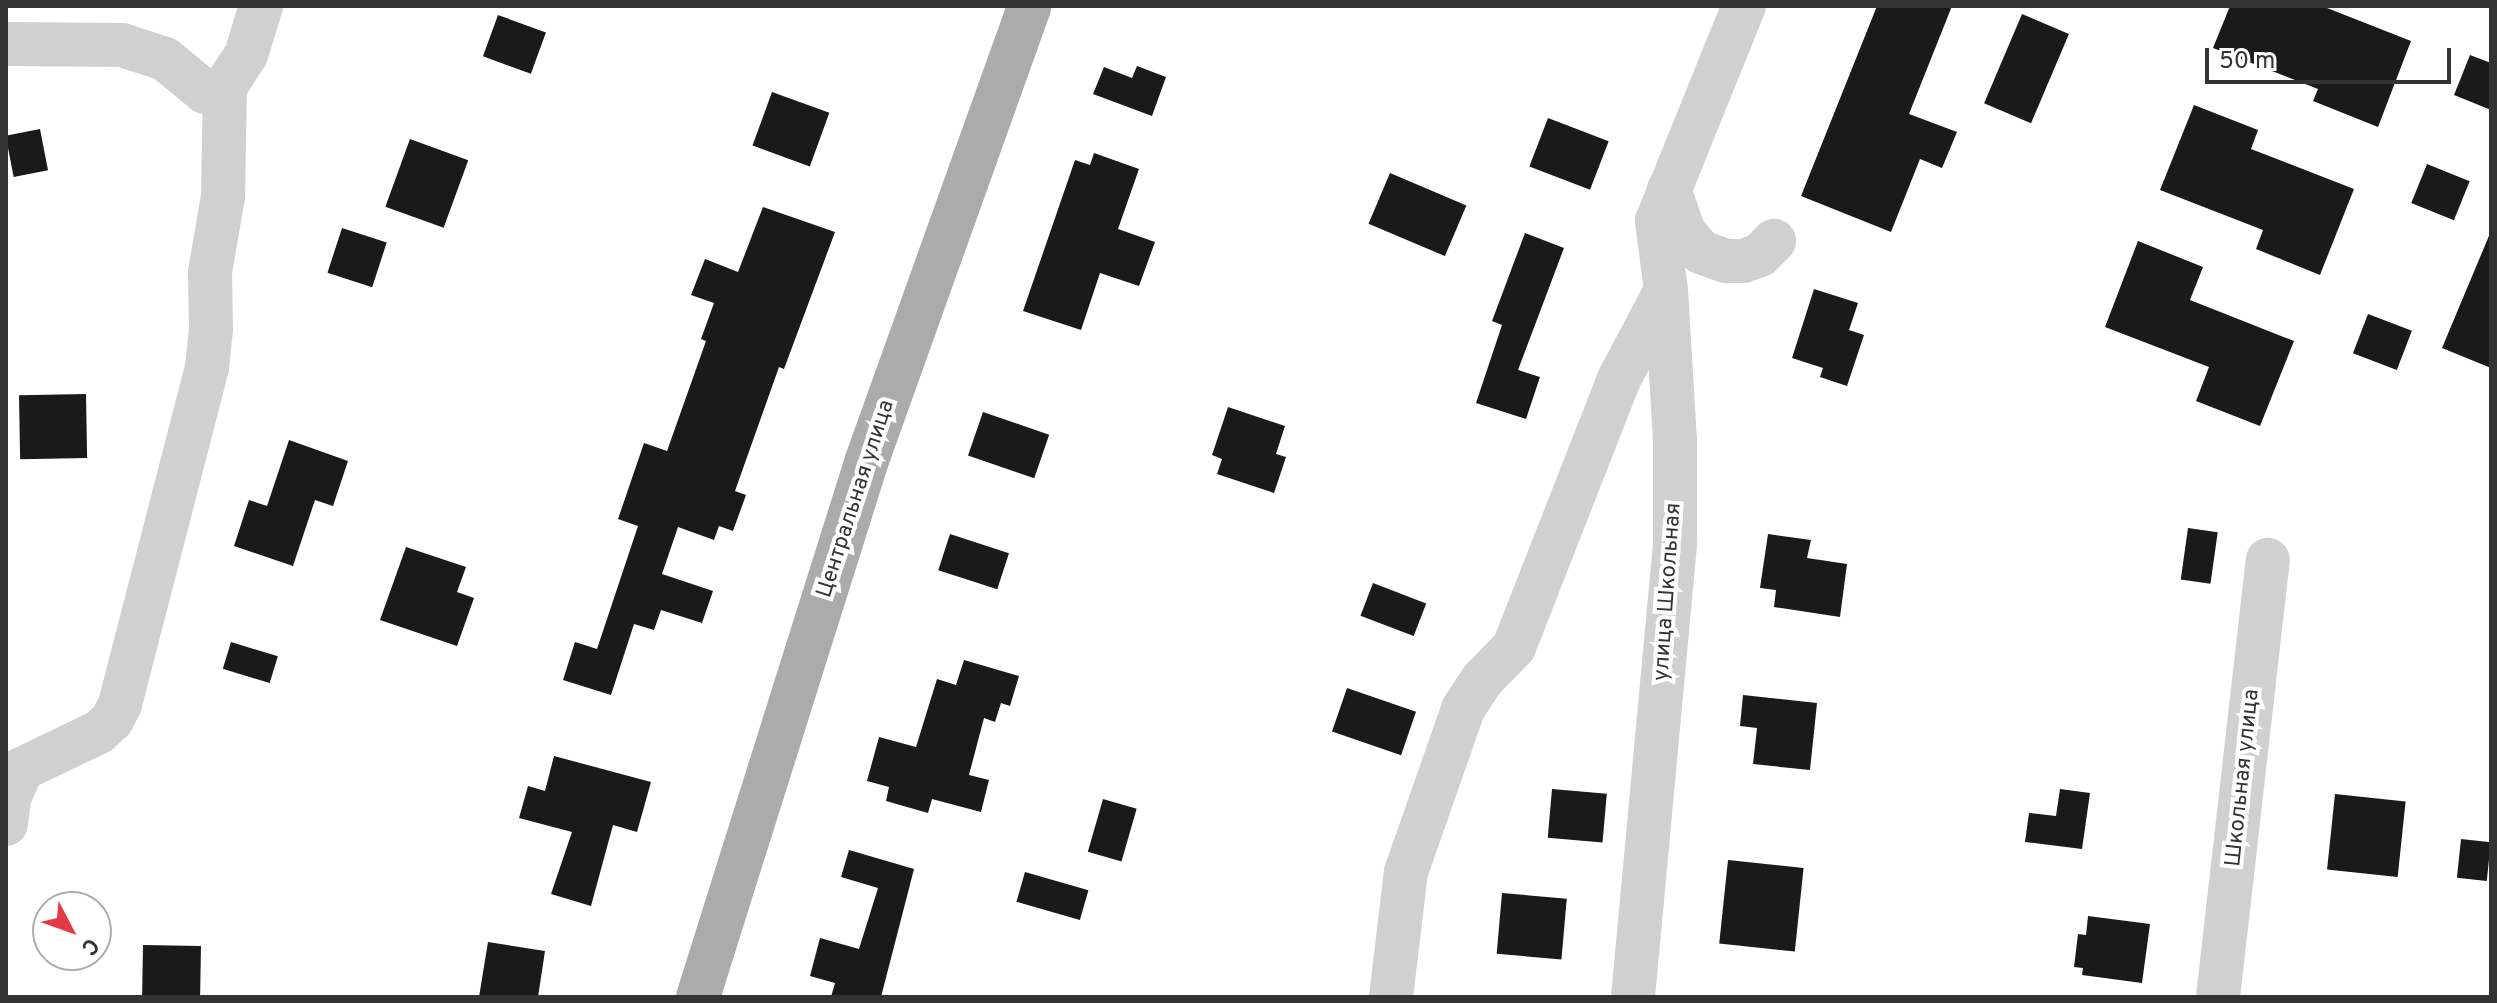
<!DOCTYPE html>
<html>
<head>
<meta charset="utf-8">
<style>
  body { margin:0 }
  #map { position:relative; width:2497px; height:1003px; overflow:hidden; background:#fff; font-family:Overpass,sans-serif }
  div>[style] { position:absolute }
  .building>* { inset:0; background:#1a1a1a; transform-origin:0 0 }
  .minor>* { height:44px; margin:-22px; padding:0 22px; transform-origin:22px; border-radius:22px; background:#d0d0d0 }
  .major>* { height:44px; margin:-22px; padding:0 22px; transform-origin:22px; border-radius:22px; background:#ababab }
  span { translate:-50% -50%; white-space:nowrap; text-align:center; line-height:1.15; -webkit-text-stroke:8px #fff; paint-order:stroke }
  .street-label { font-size:22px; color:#333 }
  .frame { position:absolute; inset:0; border:8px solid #333; pointer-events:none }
  .north { position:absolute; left:32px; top:891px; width:80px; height:80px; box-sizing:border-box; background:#fff; border:2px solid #adadad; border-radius:50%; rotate:131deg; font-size:22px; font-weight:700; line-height:32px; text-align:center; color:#333 }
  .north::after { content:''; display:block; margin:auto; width:28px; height:36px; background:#e63946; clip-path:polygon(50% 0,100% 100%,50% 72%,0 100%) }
  .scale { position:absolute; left:2205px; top:48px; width:246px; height:36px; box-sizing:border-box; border:4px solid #333; border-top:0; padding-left:10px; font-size:24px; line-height:28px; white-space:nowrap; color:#333; -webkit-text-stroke:6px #fff; paint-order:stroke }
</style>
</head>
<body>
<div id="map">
  <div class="building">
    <div style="clip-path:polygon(1877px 6px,1952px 6px,1909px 114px,1957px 132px,1942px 168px,1920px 159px,1891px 232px,1801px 196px)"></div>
    <div style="clip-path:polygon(2230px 6px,2322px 6px,2411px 41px,2378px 127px,2313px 101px,2318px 89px,2213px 48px)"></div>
    <div style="left:2022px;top:14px;width:51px;height:97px;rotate:23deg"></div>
    <div style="left:498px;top:15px;width:51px;height:44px;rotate:20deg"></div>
    <div style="clip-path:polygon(2470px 55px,2491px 63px,2491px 110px,2454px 95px)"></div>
    <div style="clip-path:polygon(1137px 66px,1166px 77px,1152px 116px,1093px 94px,1104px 67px,1132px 78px)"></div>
    <div style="left:772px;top:92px;width:61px;height:57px;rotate:20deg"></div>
    <div style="clip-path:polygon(2194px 105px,2258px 130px,2251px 149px,2354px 189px,2320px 275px,2256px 249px,2263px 230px,2160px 190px)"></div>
    <div style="left:1548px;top:118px;width:65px;height:52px;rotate:21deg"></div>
    <div style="left:40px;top:129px;width:42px;height:35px;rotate:79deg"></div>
    <div style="left:410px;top:139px;width:62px;height:72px;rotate:20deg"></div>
    <div style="clip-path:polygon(1094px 153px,1139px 169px,1118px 229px,1155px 242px,1139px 286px,1100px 273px,1081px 330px,1023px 311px,1075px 160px,1090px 165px)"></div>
    <div style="left:2427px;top:164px;width:46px;height:42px;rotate:22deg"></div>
    <div style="left:1390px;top:173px;width:83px;height:55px;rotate:23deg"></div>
    <div style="clip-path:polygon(763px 207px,835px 232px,784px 369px,779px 367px,735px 491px,746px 495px,733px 531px,719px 526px,714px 540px,678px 527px,662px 574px,713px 591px,702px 623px,661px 610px,654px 630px,634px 624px,611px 695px,563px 680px,575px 642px,597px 649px,638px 526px,618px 519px,644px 443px,667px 451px,706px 341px,701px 339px,714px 303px,691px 295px,705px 259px,738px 272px)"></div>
    <div style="left:342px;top:228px;width:47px;height:47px;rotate:18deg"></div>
    <div style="clip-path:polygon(2491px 231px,2491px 368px,2442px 348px)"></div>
    <div style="clip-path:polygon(1525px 233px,1564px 248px,1518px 370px,1540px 377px,1526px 419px,1476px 403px,1502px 325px,1492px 321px)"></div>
    <div style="clip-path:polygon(2138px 241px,2203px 267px,2190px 300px,2294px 341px,2260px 426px,2196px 401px,2209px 367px,2105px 327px)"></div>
    <div style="clip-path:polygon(1814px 289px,1858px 303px,1849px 330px,1864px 335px,1847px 386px,1820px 377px,1823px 368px,1792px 358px)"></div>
    <div style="left:2368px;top:314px;width:47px;height:42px;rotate:21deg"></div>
    <div style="left:86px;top:394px;width:64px;height:67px;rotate:89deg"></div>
    <div style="clip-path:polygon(1228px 407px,1285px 426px,1276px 454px,1286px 457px,1274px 493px,1217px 474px,1222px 459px,1212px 455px)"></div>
    <div style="left:983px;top:412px;width:70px;height:46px;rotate:19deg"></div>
    <div style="clip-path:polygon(289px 440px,348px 461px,333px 506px,315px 500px,293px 566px,234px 546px,249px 500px,267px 506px)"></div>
    <div style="left:2188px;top:528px;width:30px;height:52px;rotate:8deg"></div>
    <div style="left:950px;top:534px;width:62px;height:38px;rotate:18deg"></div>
    <div style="clip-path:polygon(1768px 534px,1811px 540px,1807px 558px,1847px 564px,1840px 617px,1774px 607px,1776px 590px,1760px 588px)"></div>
    <div style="clip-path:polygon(406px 547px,466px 567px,457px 592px,474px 598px,457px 646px,380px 620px)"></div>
    <div style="left:1373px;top:583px;width:57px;height:35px;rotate:21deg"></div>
    <div style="left:231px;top:642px;width:49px;height:28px;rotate:17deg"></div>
    <div style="clip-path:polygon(964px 660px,1019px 676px,1010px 706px,1001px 703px,995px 722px,984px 718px,969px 775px,989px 780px,981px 812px,932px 799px,928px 813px,886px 801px,889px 787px,867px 781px,879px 737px,916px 747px,937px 679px,956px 685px)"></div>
    <div style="left:1347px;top:688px;width:73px;height:46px;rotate:19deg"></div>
    <div style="clip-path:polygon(1743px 695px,1817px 703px,1810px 770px,1753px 764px,1757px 728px,1740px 726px)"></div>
    <div style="clip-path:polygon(554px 756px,651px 782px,637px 832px,613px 825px,591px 906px,551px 894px,572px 832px,519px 818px,528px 786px,545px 791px)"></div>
    <div style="left:1552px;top:789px;width:55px;height:49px;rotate:5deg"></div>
    <div style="clip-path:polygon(2060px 789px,2090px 793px,2082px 849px,2025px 842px,2029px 813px,2056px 816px)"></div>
    <div style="left:2335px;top:794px;width:71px;height:76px;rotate:6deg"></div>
    <div style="left:1103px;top:799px;width:35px;height:55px;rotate:16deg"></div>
    <div style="left:2461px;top:839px;width:30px;height:39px;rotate:6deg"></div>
    <div style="clip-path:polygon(849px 850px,914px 869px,881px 997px,831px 997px,835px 983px,810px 976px,820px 938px,859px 949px,878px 888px,841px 877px)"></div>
    <div style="left:1728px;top:860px;width:76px;height:84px;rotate:6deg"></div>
    <div style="left:1025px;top:872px;width:66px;height:31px;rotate:16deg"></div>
    <div style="left:1502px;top:893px;width:65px;height:61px;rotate:5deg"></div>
    <div style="clip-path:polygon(2088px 916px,2150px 924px,2142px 983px,2082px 975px,2083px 968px,2074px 967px,2078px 934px,2086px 935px)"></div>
    <div style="clip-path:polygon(488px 942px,545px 951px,538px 997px,479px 997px)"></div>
    <div style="left:143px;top:945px;width:58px;height:52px;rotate:1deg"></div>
  </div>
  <div class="minor">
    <div style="left:6px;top:44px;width:116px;rotate:0.5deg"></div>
    <div style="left:122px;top:45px;width:45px;rotate:18deg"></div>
    <div style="left:165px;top:59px;width:52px;rotate:39.5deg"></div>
    <div style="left:205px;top:92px;width:21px;rotate:-14deg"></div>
    <div style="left:1669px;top:189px;width:46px;rotate:70.8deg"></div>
    <div style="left:1684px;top:232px;width:26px;rotate:50deg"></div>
    <div style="left:1701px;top:252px;width:27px;rotate:20deg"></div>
    <div style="left:1726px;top:261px;width:17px"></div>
    <div style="left:1743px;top:261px;width:18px;rotate:-19deg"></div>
    <div style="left:1760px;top:255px;width:20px;rotate:-45deg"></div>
    <div style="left:6px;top:824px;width:26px;rotate:-83deg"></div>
    <div style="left:9px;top:798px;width:32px;rotate:-66deg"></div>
    <div style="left:22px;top:769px;width:85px;rotate:-25.7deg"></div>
    <div style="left:99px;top:732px;width:18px;rotate:-43deg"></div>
    <div style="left:112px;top:720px;width:18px;rotate:-63deg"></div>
    <div style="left:120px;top:704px;width:348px;rotate:-75.5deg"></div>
    <div style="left:207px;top:367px;width:37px;rotate:-84deg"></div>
    <div style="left:211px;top:330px;width:58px;rotate:-91deg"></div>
    <div style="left:210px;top:272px;width:76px;rotate:-80.2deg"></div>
    <div style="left:223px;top:197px;width:110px;rotate:-89deg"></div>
    <div style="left:225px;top:87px;width:38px;rotate:-57deg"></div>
    <div style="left:246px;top:55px;width:51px;rotate:-73deg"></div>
    <div style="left:1391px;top:997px;width:126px;rotate:-83.2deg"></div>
    <div style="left:1406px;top:872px;width:173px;rotate:-70.7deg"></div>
    <div style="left:1463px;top:709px;width:35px;rotate:-57deg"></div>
    <div style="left:1482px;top:680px;width:46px;rotate:-45.9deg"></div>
    <div style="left:1514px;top:647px;width:286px;rotate:-68.6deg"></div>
    <div style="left:1618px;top:381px;width:101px;rotate:-62.2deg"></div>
    <div style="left:1633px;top:997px;width:458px;rotate:-84.7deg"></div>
    <div style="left:1675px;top:541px;width:100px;rotate:-90deg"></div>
    <div style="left:1675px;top:441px;width:150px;rotate:-93.4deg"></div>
    <div style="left:1666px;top:291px;width:71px;rotate:-97.3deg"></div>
    <div style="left:1657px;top:221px;width:232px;rotate:-68deg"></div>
    <div style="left:2218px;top:997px;width:440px;rotate:-83.5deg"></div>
  </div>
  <div class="major">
    <div style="left:698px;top:997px;width:563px;rotate:-72.53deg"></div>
    <div style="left:867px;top:460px;width:482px;rotate:-70.3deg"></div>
  </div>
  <div class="street-label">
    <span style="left:856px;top:499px;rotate:-72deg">Центральная улица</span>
    <span style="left:1668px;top:592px;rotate:-86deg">улица Школьная</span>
    <span style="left:2243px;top:778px;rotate:-84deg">Школьная улица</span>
  </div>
  <div class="frame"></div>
  <div class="north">С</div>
  <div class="scale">50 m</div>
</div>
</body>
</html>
